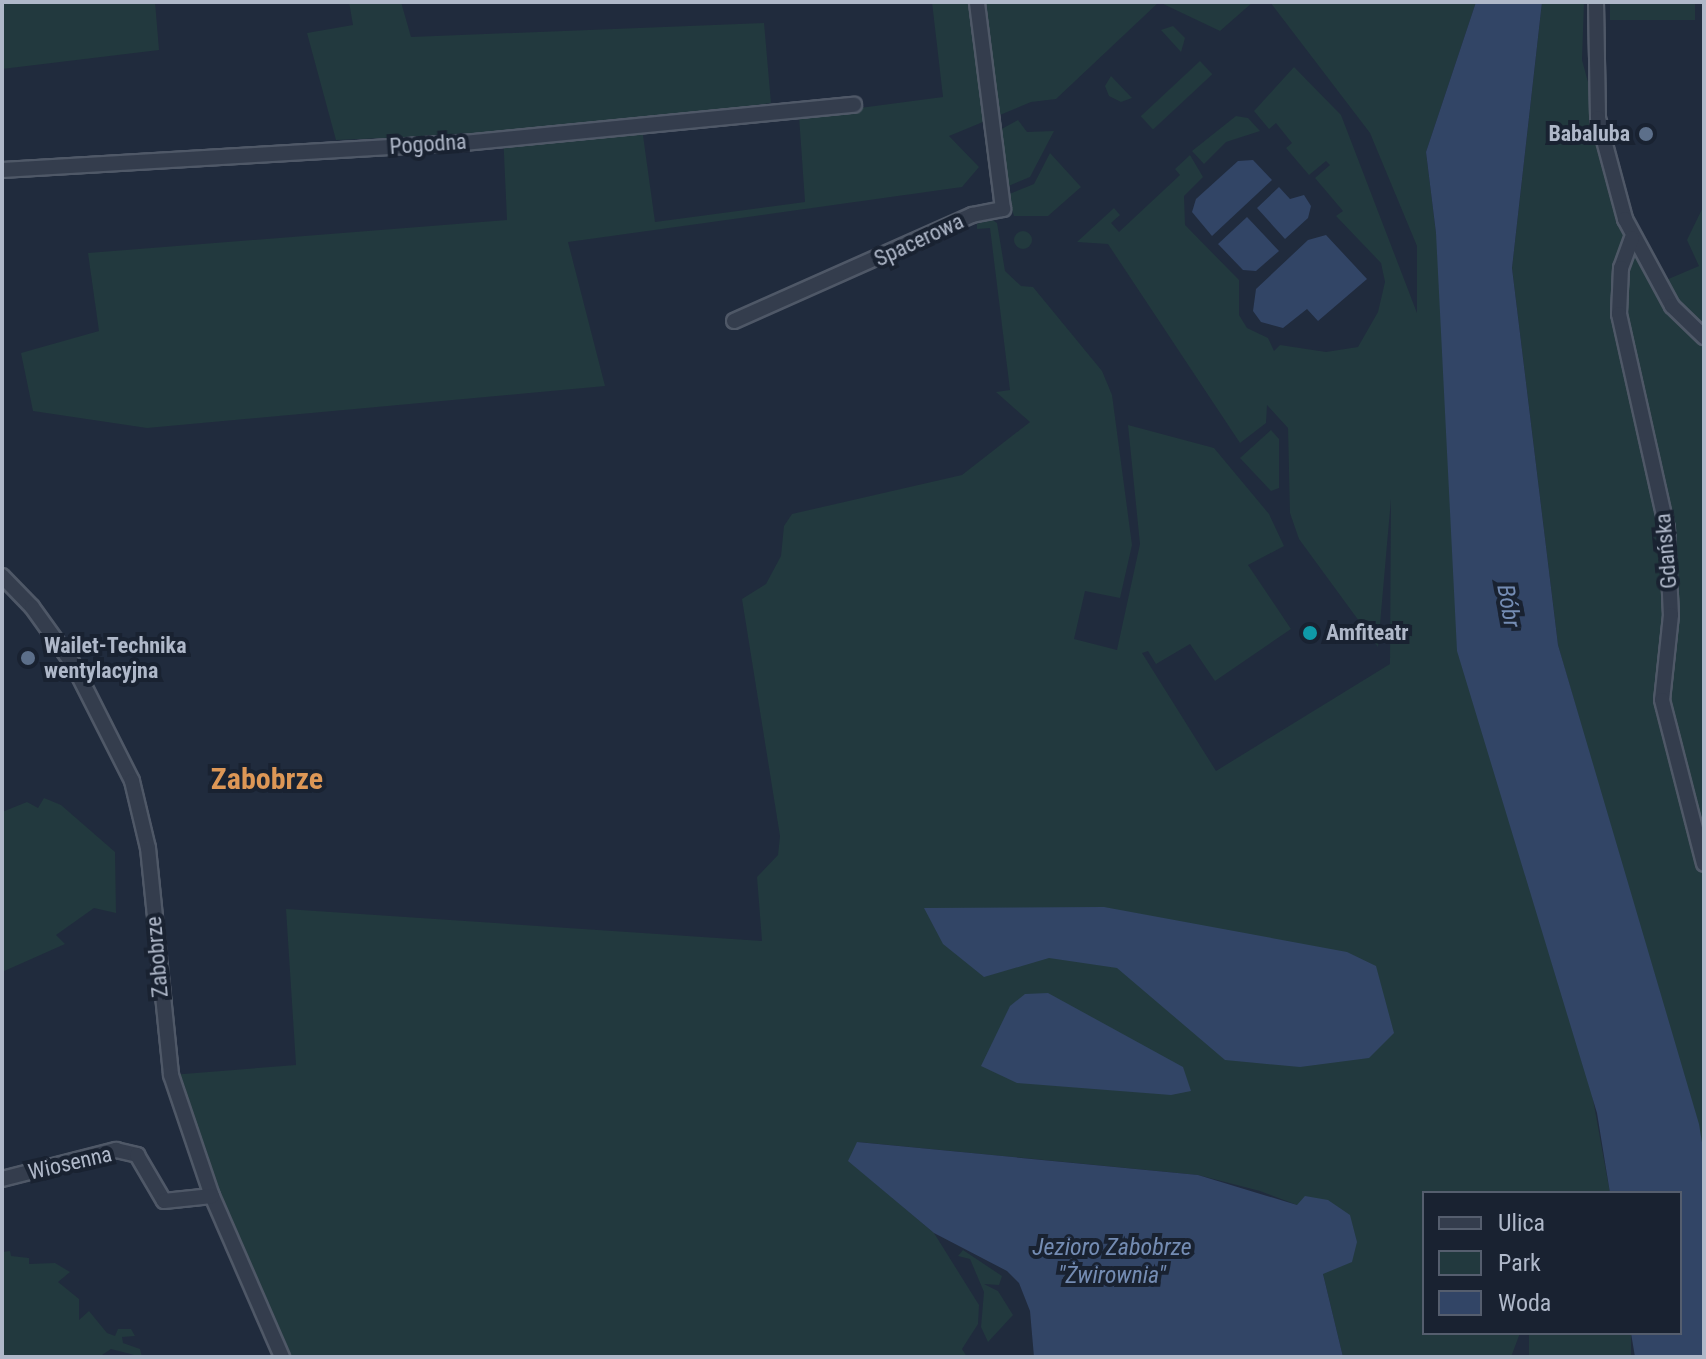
<!DOCTYPE html>
<html>
<head>
<meta charset="utf-8">
<style>
  body { margin:0 }
  #map { position:relative; width:1706px; height:1359px; overflow:hidden; background:#202b3d; font-family:"Roboto Condensed",sans-serif }
  div>[style] { position:absolute }
  .green>* { inset:0; background:#22393e; transform-origin:0 0 }
  .round { border-radius:50% }
  .water>* { inset:0; background:#324566 }
  .roads { filter:drop-shadow(2px 0 #4f5867) drop-shadow(-2px 0 #4f5867) drop-shadow(0 2px #4f5867) drop-shadow(0 -2px #4f5867) }
  .street>* { height:14px; margin:-7px; padding:0 7px; transform-origin:7px; border-radius:7px; background:#343d4d }
  .dots>* { width:22px; height:22px; translate:-50% -50%; box-sizing:border-box; border:4px solid #192231; border-radius:50% }
  span { translate:-50% -50%; white-space:nowrap; text-align:center; line-height:1.15; -webkit-text-stroke:8px #192231; paint-order:stroke }
  .poi-label { font-size:22px; color:#afb8c9; font-weight:700 }
  .right { translate:-100% -50%; text-align:right }
  .left { translate:0 -50%; text-align:left }
  .street-label { font-size:22px; color:#afb8c9 }
  .water-label { font-size:24px; color:#748cb3; font-style:italic }
  .district-label { font-size:30px; color:#dd9756; font-weight:700 }
  .frame { position:absolute; inset:0; border:4px solid #afb8c9; pointer-events:none }
  .legend { position:absolute; left:1422px; top:1191px; width:260px; height:144px; box-sizing:border-box; background:#192231; border:2px solid #555e6e; margin:0; padding:10px 14px; list-style:none; font-size:24px; color:#afb8c9 }
  .legend li { display:flex; align-items:center; gap:16px; height:40px }
  .legend b { width:40px; border:2px solid #555e6e }
</style>
</head>
<body>
<div id="map">
  <div class="green">
    <div style="clip-path:polygon(2px 2px,155px 2px,159px 50px,2px 69px)"></div>
    <div style="clip-path:polygon(349px 2px,401px 2px,411px 37px,764px 23px,771px 103px,641px 121px,655px 222px,805px 202px,799px 116px,943px 97px,932px 2px,1159px 2px,1056px 99px,1031px 102px,949px 136px,979px 167px,962px 187px,568px 242px,605px 386px,147px 428px,33px 411px,21px 353px,99px 331px,88px 253px,507px 220px,503px 133px,336px 140px,307px 33px,353px 25px)"></div>
    <div style="clip-path:polygon(1159px 2px,1253px 2px,1220px 31px)"></div>
    <div style="clip-path:polygon(1270px 2px,1476px 2px,1426px 152px,1436px 233px,1610px 1193px,1424px 1193px,1424px 1333px,1520px 1333px,1511px 1357px,1343px 1357px,1323px 1274px,1297px 1205px,1260px 1191px,1198px 1175px,858px 1142px,849px 1161px,934px 1233px,979px 1305px,978px 1324px,962px 1349px,967px 1357px,282px 1357px,171px 1075px,296px 1065px,286px 909px,762px 941px,757px 877px,778px 855px,780px 836px,742px 599px,766px 584px,781px 556px,784px 526px,792px 514px,962px 475px,1030px 422px,996px 392px,1010px 390px,990px 228px,977px 229px,977px 224px,991px 219px,997px 223px,1005px 271px,1021px 286px,1033px 287px,1102px 371px,1112px 395px,1132px 545px,1120px 598px,1085px 591px,1074px 639px,1117px 650px,1140px 544px,1128px 425px,1214px 448px,1269px 514px,1284px 546px,1248px 565px,1291px 629px,1215px 681px,1190px 644px,1156px 664px,1148px 651px,1142px 653px,1216px 771px,1390px 664px,1391px 499px,1378px 647px,1299px 539px,1290px 513px,1288px 428px,1267px 405px,1266px 423px,1240px 443px,1108px 244px,1077px 242px,1114px 208px,1120px 215px,1111px 223px,1119px 232px,1180px 175px,1175px 169px,1190px 155px,1203px 177px,1184px 196px,1185px 225px,1239px 280px,1239px 315px,1247px 328px,1268px 338px,1274px 351px,1280px 345px,1326px 352px,1358px 347px,1378px 312px,1385px 282px,1381px 263px,1336px 216px,1343px 211px,1315px 178px,1330px 165px,1326px 161px,1309px 175px,1286px 148px,1292px 143px,1276px 123px,1269px 129px,1254px 111px,1294px 67px,1341px 115px,1417px 313px,1417px 246px,1370px 133px)"></div>
    <div style="clip-path:polygon(1542px 2px,1584px 2px,1582px 60px,1625px 219px,1659px 283px,1699px 266px,1687px 240px,1704px 205px,1704px 1155px,1558px 645px,1512px 268px)"></div>
    <div style="left:1610px;top:2px;width:85px;height:18px"></div>
    <div style="clip-path:polygon(1173px 26px,1185px 38px,1181px 52px,1161px 30px)"></div>
    <div style="left:1200px;top:61px;width:18px;height:81px;rotate:47deg"></div>
    <div style="clip-path:polygon(1111px 76px,1132px 98px,1121px 102px,1109px 96px,1105px 86px)"></div>
    <div style="clip-path:polygon(1236px 116px,1248px 118px,1260px 131px,1226px 142px,1204px 164px,1192px 151px)"></div>
    <div style="clip-path:polygon(1018px 120px,1027px 132px,1054px 131px,1030px 177px,1006px 187px,998px 131px)"></div>
    <div style="clip-path:polygon(1050px 153px,1081px 187px,1048px 216px,1014px 216px,1007px 195px,1034px 184px)"></div>
    <div class="round" style="left:1014px;top:231px;width:18px;height:18px"></div>
    <div style="clip-path:polygon(1271px 430px,1279px 439px,1279px 488px,1271px 491px,1240px 458px)"></div>
    <div style="clip-path:polygon(44px 798px,61px 805px,115px 852px,116px 913px,94px 908px,56px 935px,65px 944px,2px 972px,2px 812px,27px 802px,38px 808px)"></div>
    <div style="clip-path:polygon(963px 1250px,1002px 1276px,999px 1285px,984px 1284px,998px 1291px,1013px 1315px,988px 1342px,981px 1327px,984px 1292px,970px 1259px,958px 1256px)"></div>
    <div style="clip-path:polygon(10px 1251px,11px 1256px,29px 1258px,29px 1264px,55px 1263px,70px 1272px,58px 1282px,79px 1299px,79px 1320px,89px 1311px,107px 1333px,115px 1336px,118px 1329px,131px 1329px,135px 1336px,122px 1337px,123px 1343px,140px 1349px,142px 1357px,111px 1349px,99px 1357px,2px 1357px,2px 1252px)"></div>
    <div style="left:1529px;top:1333px;width:102px;height:24px"></div>
  </div>
  <div class="water">
    <div style="clip-path:polygon(1476px 2px,1542px 2px,1512px 268px,1558px 645px,1699px 1124px,1704px 1155px,1704px 1357px,1635px 1357px,1631px 1333px,1680px 1333px,1680px 1193px,1610px 1193px,1597px 1113px,1457px 651px,1436px 233px,1426px 152px)"></div>
    <div style="clip-path:polygon(1253px 160px,1272px 180px,1212px 236px,1192px 212px,1196px 199px,1238px 161px)"></div>
    <div style="clip-path:polygon(1279px 187px,1290px 199px,1304px 195px,1311px 206px,1308px 218px,1285px 239px,1257px 208px)"></div>
    <div style="clip-path:polygon(1247px 217px,1279px 251px,1256px 271px,1243px 270px,1218px 244px)"></div>
    <div style="clip-path:polygon(1326px 235px,1367px 279px,1318px 321px,1307px 309px,1283px 328px,1261px 322px,1253px 311px,1256px 289px,1308px 240px)"></div>
    <div style="clip-path:polygon(1104px 907px,1347px 952px,1376px 966px,1394px 1033px,1369px 1058px,1300px 1067px,1225px 1060px,1117px 968px,1049px 958px,984px 977px,943px 944px,924px 908px)"></div>
    <div style="clip-path:polygon(1048px 993px,1183px 1067px,1191px 1091px,1171px 1095px,1017px 1083px,981px 1066px,1010px 1006px,1025px 994px)"></div>
    <div style="clip-path:polygon(857px 1142px,1198px 1175px,1297px 1205px,1305px 1196px,1328px 1200px,1350px 1215px,1357px 1242px,1352px 1262px,1323px 1274px,1343px 1357px,1034px 1357px,1030px 1311px,1019px 1283px,1007px 1271px,934px 1233px,848px 1161px)"></div>
  </div>
  <div class="roads">
    <div class="street">
      <div style="left:1596px;top:2px;width:116px;rotate:89deg"></div>
      <div style="left:1598px;top:118px;width:105px;rotate:75deg"></div>
      <div style="left:1625px;top:219px;width:99px;rotate:61.6deg"></div>
      <div style="left:1672px;top:306px;width:45px;rotate:44.1deg"></div>
      <div style="left:2px;top:170px;width:462px;rotate:-3.4deg"></div>
      <div style="left:463px;top:143px;width:393px;rotate:-5.6deg"></div>
      <div style="left:1632px;top:238px;width:32px;rotate:110deg"></div>
      <div style="left:1621px;top:268px;width:46px;rotate:92.5deg"></div>
      <div style="left:1619px;top:314px;width:219px;rotate:77.4deg"></div>
      <div style="left:1667px;top:528px;width:87px;rotate:87.4deg"></div>
      <div style="left:1671px;top:615px;width:85px;rotate:96deg"></div>
      <div style="left:1662px;top:700px;width:169px;rotate:75.6deg"></div>
      <div style="left:734px;top:321px;width:261px;rotate:-24deg"></div>
      <div style="left:972px;top:215px;width:32px;rotate:-11deg"></div>
      <div style="left:1003px;top:209px;width:209px;rotate:-97.2deg"></div>
      <div style="left:2px;top:576px;width:43px;rotate:45.9deg"></div>
      <div style="left:32px;top:607px;width:70px;rotate:54.3deg"></div>
      <div style="left:73px;top:664px;width:131px;rotate:63.2deg"></div>
      <div style="left:132px;top:781px;width:69px;rotate:76.6deg"></div>
      <div style="left:148px;top:848px;width:228px;rotate:84.2deg"></div>
      <div style="left:171px;top:1075px;width:128px;rotate:71.3deg"></div>
      <div style="left:212px;top:1196px;width:176px;rotate:66.5deg"></div>
      <div style="left:2px;top:1179px;width:118px;rotate:-14.3deg"></div>
      <div style="left:116px;top:1150px;width:22px;rotate:13deg"></div>
      <div style="left:137px;top:1155px;width:53px;rotate:59.6deg"></div>
      <div style="left:164px;top:1201px;width:48px;rotate:-5.9deg"></div>
    </div>
  </div>
  <div class="dots">
    <div style="left:1646px;top:134px;background:#5c6f8a"></div>
    <div style="left:1310px;top:633px;background:#0f9aa8"></div>
    <div style="left:28px;top:658px;background:#5c6f8a"></div>
  </div>
  <div class="poi-label">
    <span class="right" style="left:1630px;top:134px">Babaluba</span>
    <span class="left" style="left:1326px;top:633px">Amfiteatr</span>
    <span class="left" style="left:44px;top:658px">Wailet-Technika<br>wentylacyjna</span>
  </div>
  <div class="street-label">
    <span style="left:428px;top:144px;rotate:-4deg">Pogodna</span>
    <span style="left:919px;top:240px;rotate:-25deg">Spacerowa</span>
    <span style="left:1666px;top:551px;rotate:-95deg">Gdańska</span>
    <span style="left:157px;top:957px;rotate:-95deg">Zabobrze</span>
    <span style="left:70px;top:1163px;rotate:-13deg">Wiosenna</span>
  </div>
  <div class="water-label">
    <span style="left:1508px;top:606px;rotate:80deg">Bóbr</span>
    <span style="left:1112px;top:1262px">Jezioro Zabobrze<br>"Żwirownia"</span>
  </div>
  <div class="district-label">
    <span style="left:267px;top:779px">Zabobrze</span>
  </div>
  <div class="frame"></div>
  <ul class="legend">
  <li><b style="height:10px;background:#343d4d"></b>Ulica</li>
  <li><b style="height:22px;background:#22393e"></b>Park</li>
  <li><b style="height:22px;background:#324566"></b>Woda</li>
  </ul>
</div>
</body>
</html>
